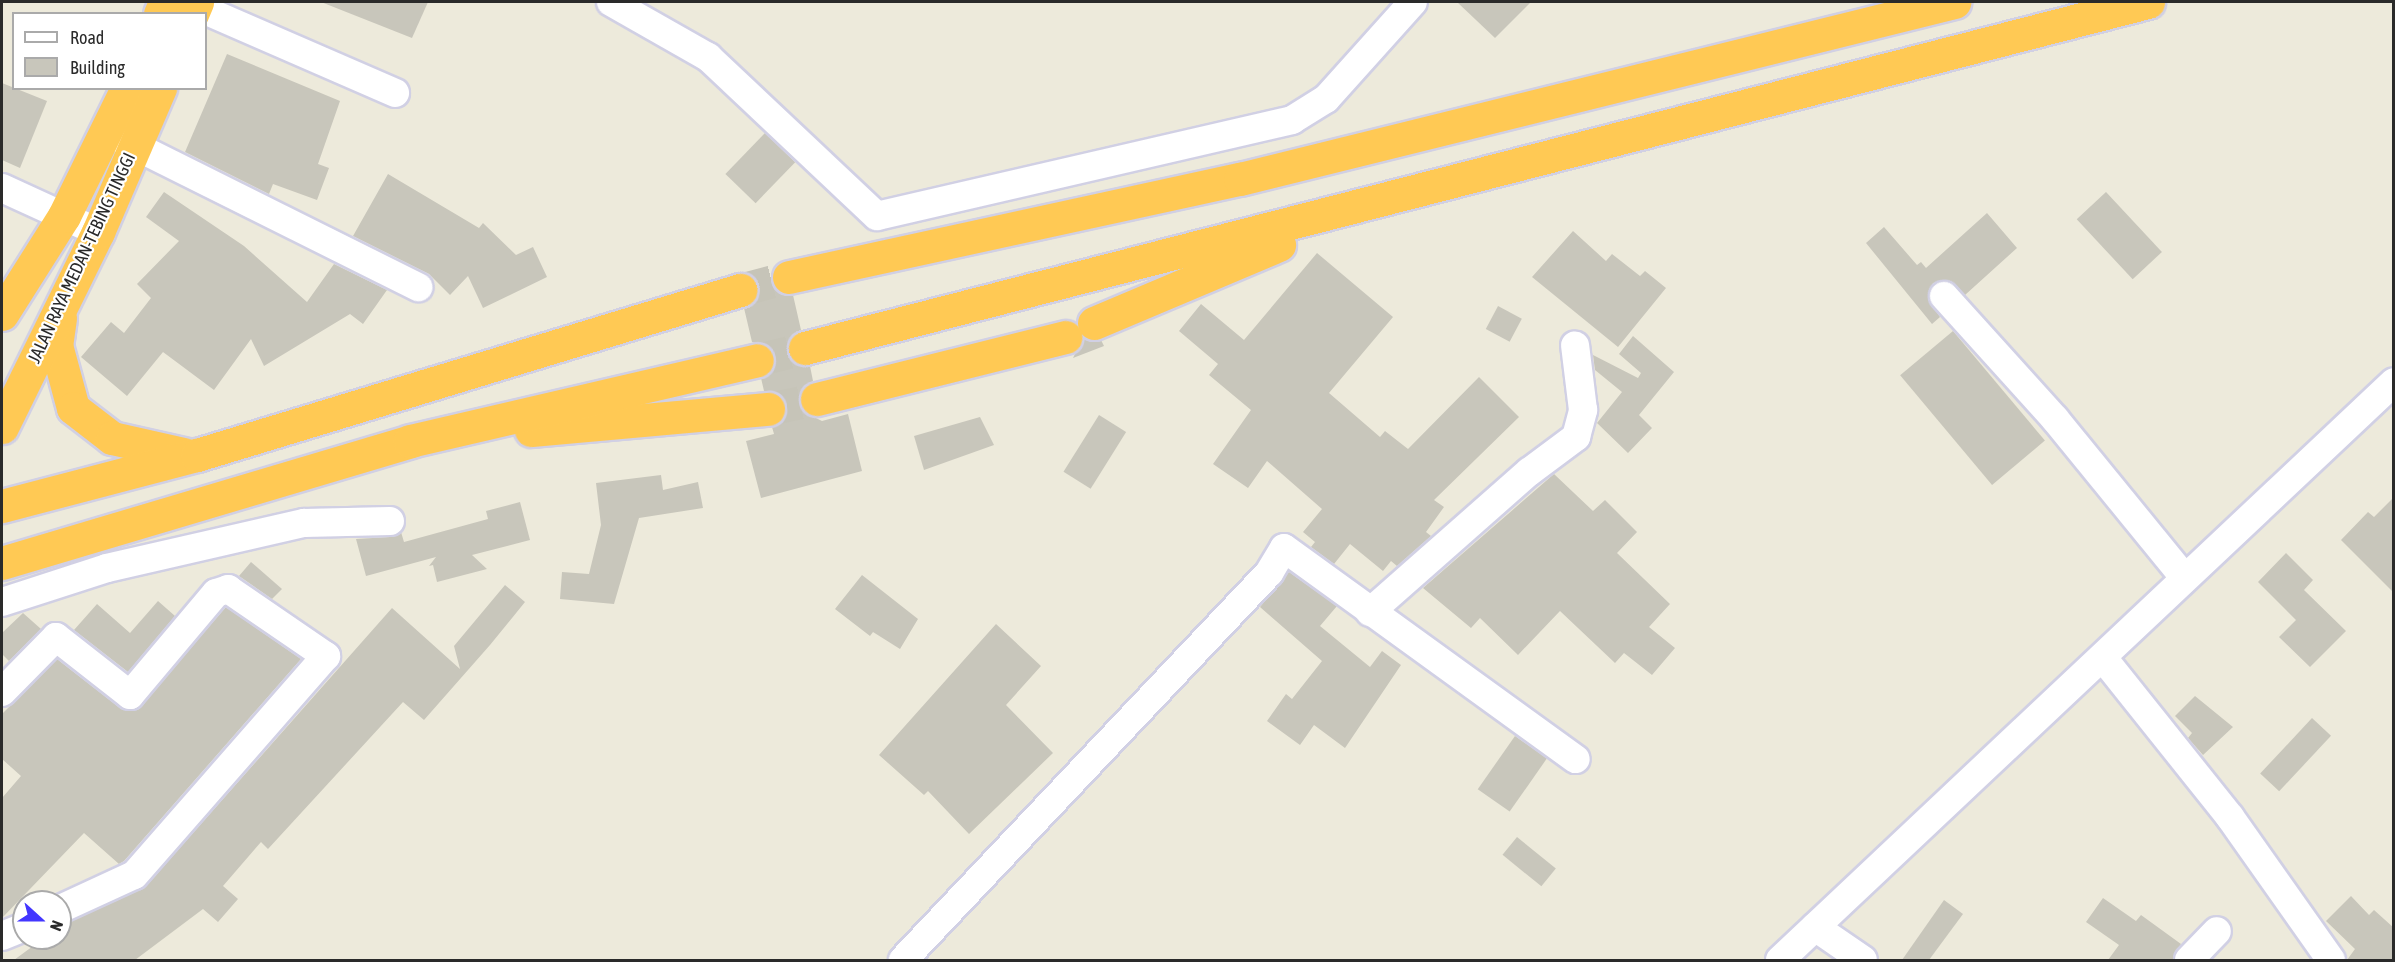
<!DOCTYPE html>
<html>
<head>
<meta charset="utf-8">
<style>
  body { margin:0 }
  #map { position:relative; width:2395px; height:962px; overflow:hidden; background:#edeadb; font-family:"Asap Condensed",sans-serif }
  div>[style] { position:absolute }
  .building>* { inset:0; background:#c8c6bb; transform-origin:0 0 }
  .highway-tunnel>* { height:33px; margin-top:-16.5px; transform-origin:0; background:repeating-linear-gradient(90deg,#c6c4b8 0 33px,transparent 0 49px) }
  .roads { filter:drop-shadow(2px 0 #d1d0e4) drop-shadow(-2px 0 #d1d0e4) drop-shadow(0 2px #d1d0e4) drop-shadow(0 -2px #d1d0e4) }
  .street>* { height:28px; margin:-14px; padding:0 14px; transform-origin:14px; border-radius:14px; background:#fff }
  .highway>* { height:33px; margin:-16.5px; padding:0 16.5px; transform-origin:16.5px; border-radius:16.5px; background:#ffc954 }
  span { translate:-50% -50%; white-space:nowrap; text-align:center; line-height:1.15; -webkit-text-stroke:4.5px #fff; paint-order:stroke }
  .street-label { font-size:18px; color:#2a2a2a }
  .frame { position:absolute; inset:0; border:3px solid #2a2a2a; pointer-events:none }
  .legend { position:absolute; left:12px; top:12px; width:195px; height:78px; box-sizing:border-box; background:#fff; border:2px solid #aaa; margin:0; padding:8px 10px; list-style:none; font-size:18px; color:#2a2a2a }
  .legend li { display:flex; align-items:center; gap:12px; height:30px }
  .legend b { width:30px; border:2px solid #aaa }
  .north { position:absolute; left:12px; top:890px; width:60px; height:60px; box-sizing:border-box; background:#fff; border:2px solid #aaa; border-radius:50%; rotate:111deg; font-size:16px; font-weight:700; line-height:24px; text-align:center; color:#2a2a2a }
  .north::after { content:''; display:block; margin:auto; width:21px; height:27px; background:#4336ff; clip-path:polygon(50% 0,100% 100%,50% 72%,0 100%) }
</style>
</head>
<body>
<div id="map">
  <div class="building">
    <div style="clip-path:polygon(321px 2px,428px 2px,412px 38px)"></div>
    <div style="clip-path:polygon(1457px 2px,1531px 2px,1495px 38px)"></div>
    <div style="clip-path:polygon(227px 54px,340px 101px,318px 164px,329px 168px,317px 200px,273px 184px,269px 194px,185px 152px)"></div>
    <div style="clip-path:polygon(2px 83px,47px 101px,20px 168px,2px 160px)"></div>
    <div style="left:765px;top:133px;width:42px;height:57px;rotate:44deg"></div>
    <div style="clip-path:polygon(388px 174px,479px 228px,483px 223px,516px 255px,533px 247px,547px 277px,483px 308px,468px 276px,450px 295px,429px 274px,353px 236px)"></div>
    <div style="clip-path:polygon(164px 192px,244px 246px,307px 302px,334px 264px,387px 290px,363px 324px,350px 314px,264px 366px,251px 339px,214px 390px,163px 352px,127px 396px,81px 357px,111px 322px,124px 333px,151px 298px,137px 284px,179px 241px,146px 217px)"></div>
    <div style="left:2106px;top:192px;width:82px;height:40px;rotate:47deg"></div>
    <div style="clip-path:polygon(1987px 213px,2017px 248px,1965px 295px,1950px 281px,1933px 283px,1928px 299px,1940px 317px,1932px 324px,1866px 243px,1884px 227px,1917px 265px,1921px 262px,1926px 268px)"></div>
    <div style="clip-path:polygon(1573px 231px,1606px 261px,1612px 254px,1640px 276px,1645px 271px,1666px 288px,1618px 347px,1532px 277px)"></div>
    <div style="clip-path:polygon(1317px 253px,1393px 317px,1329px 393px,1380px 437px,1385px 431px,1408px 449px,1479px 377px,1519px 417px,1434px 500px,1444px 507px,1426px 532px,1431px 536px,1397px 566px,1391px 561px,1383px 571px,1350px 544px,1334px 564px,1311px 547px,1315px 542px,1303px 532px,1322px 509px,1267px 461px,1248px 488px,1213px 464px,1251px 410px,1209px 375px,1218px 364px,1179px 331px,1201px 304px,1244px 340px)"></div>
    <div style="clip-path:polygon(771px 281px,783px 295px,793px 295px,801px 330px,792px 335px,787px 352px,792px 361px,810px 366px,813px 381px,804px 386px,799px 404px,804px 412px,822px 421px,848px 414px,862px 471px,761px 498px,746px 441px,774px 434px,772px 427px,785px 417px,787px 407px,776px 392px,764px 391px,761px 378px,770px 373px,775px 356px,770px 347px,752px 342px,744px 308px,754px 302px,758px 284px)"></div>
    <div style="left:1498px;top:306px;width:27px;height:26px;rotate:28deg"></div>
    <div style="left:1953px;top:331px;width:143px;height:69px;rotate:50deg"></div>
    <div style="clip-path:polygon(1633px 336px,1674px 372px,1639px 415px,1652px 428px,1628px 453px,1597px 423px,1622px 392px,1595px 370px,1593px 355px,1638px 378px,1641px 373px,1619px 354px)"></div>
    <div style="clip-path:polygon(1083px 338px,1101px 340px,1104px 346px,1073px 358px)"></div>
    <div style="left:1099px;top:415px;width:32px;height:67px;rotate:32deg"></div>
    <div style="clip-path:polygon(980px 417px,994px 445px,924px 470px,914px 436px)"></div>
    <div style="clip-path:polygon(1554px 474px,1593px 511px,1605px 500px,1637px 532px,1617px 553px,1670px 604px,1649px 627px,1675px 648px,1652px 675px,1624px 653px,1615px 663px,1560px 611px,1518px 655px,1480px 618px,1471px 628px,1423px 588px)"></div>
    <div style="clip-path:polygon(661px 475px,663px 490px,698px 482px,703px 508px,639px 518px,614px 604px,560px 599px,562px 572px,589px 574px,601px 525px,596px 483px)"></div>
    <div style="clip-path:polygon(2394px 497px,2394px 593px,2341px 540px,2368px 512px,2374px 517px)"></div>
    <div style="clip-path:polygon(520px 502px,530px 540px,472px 555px,487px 569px,437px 582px,433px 565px,429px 566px,436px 557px,366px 576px,356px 539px,390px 537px,401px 532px,404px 542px,488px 519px,486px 511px)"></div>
    <div style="clip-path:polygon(2286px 553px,2313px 580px,2304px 590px,2346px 631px,2310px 667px,2279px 637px,2296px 620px,2258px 582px)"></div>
    <div style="clip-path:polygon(251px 562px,282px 589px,272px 599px,239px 576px)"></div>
    <div style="clip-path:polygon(1289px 572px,1337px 606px,1320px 626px,1370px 667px,1382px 651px,1401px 665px,1345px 748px,1314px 725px,1300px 745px,1267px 721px,1286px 694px,1292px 699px,1322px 661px,1260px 607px)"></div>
    <div style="clip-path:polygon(862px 575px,918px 619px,900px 649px,873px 632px,870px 636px,835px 609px)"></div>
    <div style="clip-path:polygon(505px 585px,525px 602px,490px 645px,424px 720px,403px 702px,268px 849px,261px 842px,223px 886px,238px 899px,218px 922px,203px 909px,135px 960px,14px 960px,44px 938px,60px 938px,61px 925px,146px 886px,392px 608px,460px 669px,454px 646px)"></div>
    <div style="clip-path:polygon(158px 601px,175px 616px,128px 672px,74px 630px,97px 604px,130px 633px)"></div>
    <div style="clip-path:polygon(226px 607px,301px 659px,124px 861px,119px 864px,84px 833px,2px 918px,2px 798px,21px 776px,2px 759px,2px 714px,57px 659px,120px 708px,136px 710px)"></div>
    <div style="clip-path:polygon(23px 613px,41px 629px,9px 661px,2px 654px,2px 633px)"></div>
    <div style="clip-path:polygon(996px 624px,1041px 666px,1006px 705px,1053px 753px,969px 834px,928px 791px,924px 795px,879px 755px)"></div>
    <div style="clip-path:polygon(2195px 696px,2233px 727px,2203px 755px,2188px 738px,2192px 733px,2175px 716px)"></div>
    <div style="left:2312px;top:718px;width:26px;height:76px;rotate:43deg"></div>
    <div style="left:1515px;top:736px;width:39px;height:65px;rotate:35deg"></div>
    <div style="left:1517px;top:837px;width:50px;height:23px;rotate:39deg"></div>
    <div style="clip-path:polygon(2351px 896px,2369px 915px,2374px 910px,2394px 928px,2394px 960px,2347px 960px,2355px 949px,2326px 921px)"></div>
    <div style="clip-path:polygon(2103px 898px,2136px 921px,2141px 915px,2181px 944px,2173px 960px,2108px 960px,2119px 945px,2086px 922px)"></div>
    <div style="clip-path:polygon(1944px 900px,1963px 914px,1929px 960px,1902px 960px)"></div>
  </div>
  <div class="highway-tunnel">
    <div style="left:740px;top:290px;width:51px;rotate:-14.9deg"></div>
    <div style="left:757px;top:360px;width:49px;rotate:-14deg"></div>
    <div style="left:768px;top:409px;width:50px;rotate:-11.5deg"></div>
  </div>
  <div class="roads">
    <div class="street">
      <div style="left:186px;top:2px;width:228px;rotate:23.5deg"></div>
      <div style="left:611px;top:2px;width:112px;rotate:29.6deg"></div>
      <div style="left:708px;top:57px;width:232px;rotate:43.3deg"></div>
      <div style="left:877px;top:216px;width:426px;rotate:-13deg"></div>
      <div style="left:1292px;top:120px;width:40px;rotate:-32deg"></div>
      <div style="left:1326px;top:99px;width:130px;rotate:-48.1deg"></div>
      <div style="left:115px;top:136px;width:339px;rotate:26.5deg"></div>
      <div style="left:2px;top:188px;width:106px;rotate:24.6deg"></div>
      <div style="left:1944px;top:296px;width:166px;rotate:47.9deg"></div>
      <div style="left:2055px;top:419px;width:204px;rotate:50.8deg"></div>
      <div style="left:2px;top:602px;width:110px;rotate:-17.9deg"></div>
      <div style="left:107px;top:568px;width:202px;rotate:-12.9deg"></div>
      <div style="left:304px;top:523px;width:86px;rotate:-1.3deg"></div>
      <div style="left:1370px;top:612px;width:212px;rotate:-41.4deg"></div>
      <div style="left:1529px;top:472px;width:59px;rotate:-36.7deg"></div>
      <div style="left:1576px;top:437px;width:28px;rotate:-75deg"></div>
      <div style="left:1583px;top:410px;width:65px;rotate:-97deg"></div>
      <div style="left:2103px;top:658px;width:203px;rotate:51.4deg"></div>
      <div style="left:2230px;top:817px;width:175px;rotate:54.8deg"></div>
      <div style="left:2px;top:692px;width:77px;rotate:-45.5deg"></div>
      <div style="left:56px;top:637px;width:94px;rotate:38.1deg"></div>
      <div style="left:130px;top:695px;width:133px;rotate:-49.9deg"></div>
      <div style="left:216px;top:593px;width:13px;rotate:-18deg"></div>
      <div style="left:228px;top:589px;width:119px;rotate:34.4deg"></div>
      <div style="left:326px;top:656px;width:291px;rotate:131.2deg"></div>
      <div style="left:134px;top:875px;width:81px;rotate:155.3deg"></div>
      <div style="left:1815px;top:927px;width:58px;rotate:34.5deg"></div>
      <div style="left:2px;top:936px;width:24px;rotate:-22deg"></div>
      <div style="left:903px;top:960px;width:533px;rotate:-46.6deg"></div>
      <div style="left:1269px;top:573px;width:29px;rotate:-59deg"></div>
      <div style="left:1284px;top:548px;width:360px;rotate:35.9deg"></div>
      <div style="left:1780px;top:960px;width:843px;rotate:-43.27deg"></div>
      <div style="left:2189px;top:960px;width:40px;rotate:-46deg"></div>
    </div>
    <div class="highway">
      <div style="left:160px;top:14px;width:13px;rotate:-67deg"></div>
      <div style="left:192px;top:14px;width:13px;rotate:-67deg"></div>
      <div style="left:789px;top:277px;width:462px;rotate:-12.3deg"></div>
      <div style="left:1240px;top:179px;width:736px;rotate:-13.92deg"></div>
      <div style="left:2px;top:314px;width:116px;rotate:-57.7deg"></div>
      <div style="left:64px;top:216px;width:143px;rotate:-63.8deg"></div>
      <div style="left:60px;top:318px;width:27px;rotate:98deg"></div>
      <div style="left:56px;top:345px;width:65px;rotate:74.9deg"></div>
      <div style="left:73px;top:408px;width:49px;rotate:37.6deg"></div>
      <div style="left:112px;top:438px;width:73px;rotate:12.7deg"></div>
      <div style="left:1094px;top:323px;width:201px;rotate:-22.9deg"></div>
      <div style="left:805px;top:348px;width:1387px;rotate:-14.45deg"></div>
      <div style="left:817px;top:399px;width:256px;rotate:-14deg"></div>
      <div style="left:2px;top:427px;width:217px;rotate:-63.8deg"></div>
      <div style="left:98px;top:232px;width:157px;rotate:-66.7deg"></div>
      <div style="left:531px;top:430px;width:238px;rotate:-5.1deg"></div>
      <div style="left:2px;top:506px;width:202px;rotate:-14.7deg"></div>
      <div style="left:197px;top:455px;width:568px;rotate:-16.9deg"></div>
      <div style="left:2px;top:563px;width:426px;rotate:-16.6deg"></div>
      <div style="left:410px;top:441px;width:356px;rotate:-13.1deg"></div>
    </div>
  </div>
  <div class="street-label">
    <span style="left:82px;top:258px;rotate:-65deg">JALAN RAYA MEDAN-TEBING TINGGI</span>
  </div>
  <div class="frame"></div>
  <ul class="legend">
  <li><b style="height:8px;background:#fff"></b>Road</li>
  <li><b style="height:16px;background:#c8c6bb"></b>Building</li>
  </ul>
  <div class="north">N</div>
</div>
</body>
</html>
